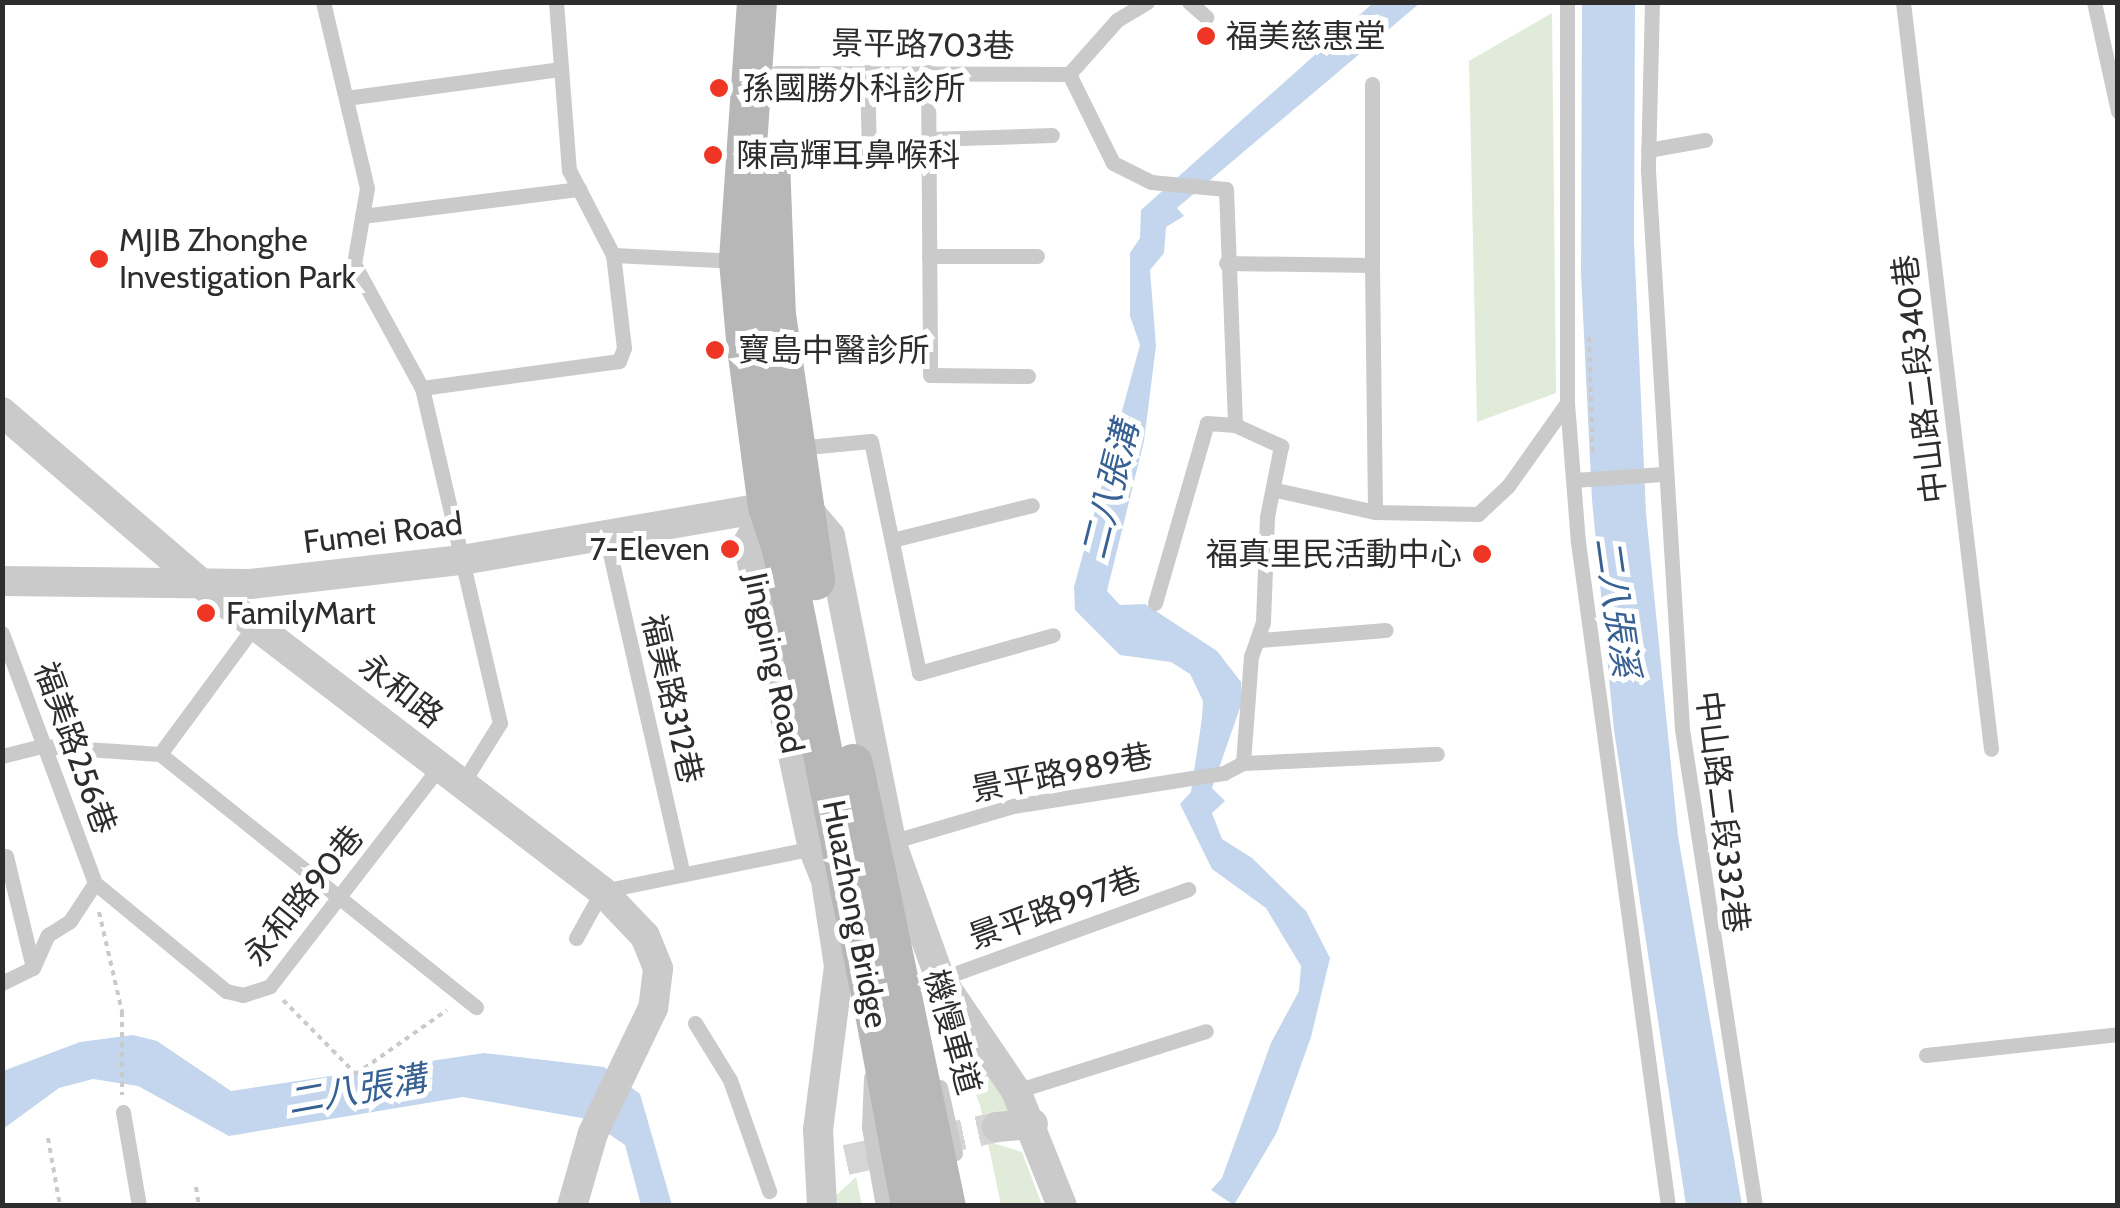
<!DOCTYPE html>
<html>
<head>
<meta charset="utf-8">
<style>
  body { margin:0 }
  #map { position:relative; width:2120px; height:1208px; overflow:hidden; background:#fff; font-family:Cabin,"Noto Sans TC",sans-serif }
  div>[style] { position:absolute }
  .green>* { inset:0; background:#e0ebd9 }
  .water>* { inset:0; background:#c4d6ed }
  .minor-tunnel>* { height:30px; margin-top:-15px; transform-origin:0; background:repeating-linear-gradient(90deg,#d5d5d5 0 30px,transparent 0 45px) }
  .path>* { height:4px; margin-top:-2px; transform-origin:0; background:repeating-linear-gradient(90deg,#cacaca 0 5px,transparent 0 10px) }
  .service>* { height:15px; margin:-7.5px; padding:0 7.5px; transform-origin:7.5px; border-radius:7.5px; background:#cacaca }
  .minor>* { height:30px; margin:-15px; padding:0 15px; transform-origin:15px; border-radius:15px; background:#cacaca }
  .secondary>* { height:40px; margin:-20px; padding:0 20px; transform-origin:20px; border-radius:20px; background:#b7b7b7 }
  .service-bridge>* { height:15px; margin:-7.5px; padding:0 7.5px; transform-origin:7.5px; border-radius:7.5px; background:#cacaca }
  .secondary-bridge>* { height:40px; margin:-20px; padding:0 20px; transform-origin:20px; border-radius:20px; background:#b7b7b7 }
  .dots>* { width:28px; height:28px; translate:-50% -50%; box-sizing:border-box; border:5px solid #fff; border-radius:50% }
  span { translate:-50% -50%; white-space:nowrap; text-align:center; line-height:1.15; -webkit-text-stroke:10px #fff; paint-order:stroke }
  .poi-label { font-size:32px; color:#2d2d2d }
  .left { translate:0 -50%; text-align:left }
  .right { translate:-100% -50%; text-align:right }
  .street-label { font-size:32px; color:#2d2d2d }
  .water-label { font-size:35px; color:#376093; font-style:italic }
  .frame { position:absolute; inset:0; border:5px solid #2d2d2d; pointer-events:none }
</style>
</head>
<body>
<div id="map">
  <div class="green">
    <div style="clip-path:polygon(1552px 13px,1556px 393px,1477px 422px,1469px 61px)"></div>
    <div style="clip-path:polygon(929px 976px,1003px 1086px,1012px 1121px,996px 1118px,993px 1143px,1022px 1152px,1042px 1205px,1001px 1205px,980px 1105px)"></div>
    <div style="clip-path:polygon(856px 1177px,862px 1205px,829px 1205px,829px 1202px)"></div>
  </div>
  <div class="water">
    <div style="clip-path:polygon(1373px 3px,1420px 3px,1177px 208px,1184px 216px,1166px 227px,1164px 253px,1150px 270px,1156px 346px,1144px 441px,1107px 591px,1120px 605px,1145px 604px,1217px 651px,1241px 682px,1242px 702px,1212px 788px,1225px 801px,1212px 813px,1222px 839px,1252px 858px,1306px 911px,1330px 958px,1311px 1037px,1277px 1132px,1234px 1205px,1211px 1190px,1222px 1178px,1271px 1043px,1299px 991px,1301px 966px,1266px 908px,1212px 869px,1180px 804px,1191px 792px,1202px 718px,1203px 701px,1190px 674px,1171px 662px,1120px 655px,1075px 610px,1074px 587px,1140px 345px,1130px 316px,1130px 253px,1140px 238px,1141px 210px)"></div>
    <div style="clip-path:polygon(1582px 3px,1635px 3px,1634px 240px,1646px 513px,1678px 836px,1742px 1205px,1686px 1205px,1614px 730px,1592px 500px,1581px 274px)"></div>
    <div style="clip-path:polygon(133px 1035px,157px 1041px,231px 1091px,484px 1053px,604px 1067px,640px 1094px,672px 1205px,641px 1205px,625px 1145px,587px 1119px,463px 1097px,229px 1136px,138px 1086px,93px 1079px,59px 1088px,3px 1129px,3px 1071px,80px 1042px)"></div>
  </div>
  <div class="minor-tunnel">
    <div style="left:846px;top:1160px;width:155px;rotate:-12.3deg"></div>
  </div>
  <div class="path">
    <div style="left:1589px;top:337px;width:120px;rotate:88.1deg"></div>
    <div style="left:99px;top:912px;width:103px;rotate:77deg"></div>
    <div style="left:122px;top:1012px;width:83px;rotate:90deg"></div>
    <div style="left:283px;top:1000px;width:104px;rotate:45.4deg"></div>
    <div style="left:356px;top:1074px;width:111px;rotate:-35.1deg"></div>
    <div style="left:48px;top:1138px;width:69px;rotate:80deg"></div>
    <div style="left:196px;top:1187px;width:19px;rotate:81deg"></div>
  </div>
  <div class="service">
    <div style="left:323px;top:2px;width:191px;rotate:76.7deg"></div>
    <div style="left:367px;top:188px;width:77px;rotate:99.7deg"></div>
    <div style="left:354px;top:264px;width:141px;rotate:61.3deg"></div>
    <div style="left:422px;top:388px;width:344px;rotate:76.9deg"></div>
    <div style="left:500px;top:723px;width:72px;rotate:121.9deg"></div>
    <div style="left:556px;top:2px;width:169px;rotate:85.6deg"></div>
    <div style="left:569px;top:170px;width:96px;rotate:62.6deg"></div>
    <div style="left:613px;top:255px;width:126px;rotate:2.7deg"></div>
    <div style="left:1189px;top:2px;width:23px;rotate:41deg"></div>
    <div style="left:1567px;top:2px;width:401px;rotate:90deg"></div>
    <div style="left:1567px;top:403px;width:139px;rotate:85.5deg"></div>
    <div style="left:1578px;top:542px;width:670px;rotate:82.28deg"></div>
    <div style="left:1652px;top:2px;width:169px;rotate:91.4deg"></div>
    <div style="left:1648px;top:171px;width:559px;rotate:86.51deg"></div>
    <div style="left:1682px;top:729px;width:483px;rotate:81.3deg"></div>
    <div style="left:1903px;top:2px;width:752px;rotate:83.28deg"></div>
    <div style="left:2094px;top:2px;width:112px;rotate:77.6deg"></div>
    <div style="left:867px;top:72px;width:84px;rotate:88.6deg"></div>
    <div style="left:928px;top:72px;width:303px;rotate:89.6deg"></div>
    <div style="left:930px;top:375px;width:98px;rotate:0.6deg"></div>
    <div style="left:776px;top:73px;width:293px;rotate:0.2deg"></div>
    <div style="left:1069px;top:74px;width:99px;rotate:63.7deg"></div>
    <div style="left:1113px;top:163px;width:42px;rotate:26.6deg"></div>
    <div style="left:1151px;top:182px;width:75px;rotate:5.3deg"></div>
    <div style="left:1226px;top:189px;width:236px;rotate:87.8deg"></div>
    <div style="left:1069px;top:74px;width:72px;rotate:-48.4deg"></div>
    <div style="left:1117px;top:20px;width:35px;rotate:-31deg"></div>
    <div style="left:1372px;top:84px;width:181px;rotate:90deg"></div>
    <div style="left:346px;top:98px;width:217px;rotate:-7.7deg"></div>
    <div style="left:928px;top:139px;width:124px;rotate:-1.8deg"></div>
    <div style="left:1648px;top:150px;width:58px;rotate:-10deg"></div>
    <div style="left:362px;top:216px;width:219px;rotate:-7.1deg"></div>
    <div style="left:929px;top:256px;width:108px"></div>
    <div style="left:1226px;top:263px;width:146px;rotate:0.8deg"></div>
    <div style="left:1372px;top:265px;width:247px;rotate:89.3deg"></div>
    <div style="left:422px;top:388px;width:199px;rotate:-7.8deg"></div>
    <div style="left:619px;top:361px;width:14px;rotate:-69deg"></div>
    <div style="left:624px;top:348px;width:94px;rotate:-96.7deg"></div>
    <div style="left:796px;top:448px;width:75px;rotate:-5.3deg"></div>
    <div style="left:871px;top:441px;width:237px;rotate:78.3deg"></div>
    <div style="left:919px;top:673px;width:139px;rotate:-15.8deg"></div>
    <div style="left:1276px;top:490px;width:101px;rotate:12.5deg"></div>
    <div style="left:1375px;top:512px;width:103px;rotate:1.1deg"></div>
    <div style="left:1478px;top:514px;width:41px;rotate:-43deg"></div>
    <div style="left:1508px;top:486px;width:102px;rotate:-54.6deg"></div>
    <div style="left:606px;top:536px;width:347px;rotate:77.2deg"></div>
    <div style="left:892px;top:540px;width:144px;rotate:-14deg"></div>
    <div style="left:1155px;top:603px;width:187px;rotate:-73.9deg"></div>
    <div style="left:1207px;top:423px;width:28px;rotate:4deg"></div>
    <div style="left:1235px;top:425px;width:51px;rotate:24.5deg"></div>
    <div style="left:1281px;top:446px;width:72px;rotate:101.2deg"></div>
    <div style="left:1267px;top:517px;width:105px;rotate:92.2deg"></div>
    <div style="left:1263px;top:622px;width:36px;rotate:109deg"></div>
    <div style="left:1251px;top:656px;width:107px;rotate:94.3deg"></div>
    <div style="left:2px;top:633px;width:267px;rotate:69.6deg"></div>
    <div style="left:95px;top:883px;width:170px;rotate:39.5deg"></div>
    <div style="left:226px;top:991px;width:17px;rotate:13deg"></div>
    <div style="left:243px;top:995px;width:28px;rotate:-18deg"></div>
    <div style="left:270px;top:986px;width:278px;rotate:-52.3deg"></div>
    <div style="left:1259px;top:640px;width:127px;rotate:-4.5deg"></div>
    <div style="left:160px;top:754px;width:162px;rotate:-53.6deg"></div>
    <div style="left:2px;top:756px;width:41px;rotate:-14deg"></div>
    <div style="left:42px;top:746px;width:118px;rotate:3.9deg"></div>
    <div style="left:160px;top:754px;width:405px;rotate:38.7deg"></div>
    <div style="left:891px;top:842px;width:127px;rotate:-16.4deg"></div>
    <div style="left:1013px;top:806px;width:214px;rotate:-8.9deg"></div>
    <div style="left:1224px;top:773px;width:21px;rotate:-28deg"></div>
    <div style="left:1243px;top:763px;width:194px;rotate:-2.7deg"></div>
    <div style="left:6px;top:856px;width:115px;rotate:76.4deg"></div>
    <div style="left:576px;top:938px;width:54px;rotate:-61deg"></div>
    <div style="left:602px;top:891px;width:215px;rotate:-11.5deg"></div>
    <div style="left:940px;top:979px;width:264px;rotate:-19.9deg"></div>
    <div style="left:2px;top:983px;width:34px;rotate:-26deg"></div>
    <div style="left:33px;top:968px;width:36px;rotate:-66deg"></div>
    <div style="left:48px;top:935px;width:26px;rotate:-32deg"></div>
    <div style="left:70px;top:921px;width:45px;rotate:-56.7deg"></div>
    <div style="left:695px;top:1023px;width:67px;rotate:58.4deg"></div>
    <div style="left:730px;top:1080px;width:118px;rotate:70.6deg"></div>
    <div style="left:1926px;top:1055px;width:193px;rotate:-6.2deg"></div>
    <div style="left:1016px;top:1091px;width:199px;rotate:-17.5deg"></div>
    <div style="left:123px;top:1112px;width:95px;rotate:80.3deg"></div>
  </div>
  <div class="minor">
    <div style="left:2px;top:412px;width:267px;rotate:40.7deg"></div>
    <div style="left:204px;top:586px;width:501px;rotate:37.46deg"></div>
    <div style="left:602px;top:891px;width:62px;rotate:46.3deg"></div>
    <div style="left:645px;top:936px;width:35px;rotate:68deg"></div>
    <div style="left:658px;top:969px;width:39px;rotate:97deg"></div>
    <div style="left:653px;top:1008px;width:139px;rotate:115.6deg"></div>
    <div style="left:593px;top:1133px;width:76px;rotate:106deg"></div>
    <div style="left:804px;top:505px;width:40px;rotate:50deg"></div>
    <div style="left:830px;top:536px;width:312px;rotate:78.7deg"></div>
    <div style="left:891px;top:842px;width:145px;rotate:70.3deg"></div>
    <div style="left:940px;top:979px;width:135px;rotate:55.8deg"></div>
    <div style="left:1016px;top:1091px;width:124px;rotate:68.2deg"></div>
    <div style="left:768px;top:507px;width:41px;rotate:119.1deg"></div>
    <div style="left:748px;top:543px;width:312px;rotate:78deg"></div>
    <div style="left:813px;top:848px;width:35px;rotate:68deg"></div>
    <div style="left:826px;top:881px;width:86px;rotate:81.3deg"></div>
    <div style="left:839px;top:966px;width:164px;rotate:97.3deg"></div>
    <div style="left:818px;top:1129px;width:77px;rotate:87deg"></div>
    <div style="left:2px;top:581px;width:248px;rotate:0.7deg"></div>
    <div style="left:250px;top:584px;width:213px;rotate:-6.5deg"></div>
    <div style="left:462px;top:560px;width:311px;rotate:-9.8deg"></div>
    <div style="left:997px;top:1127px;width:36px;rotate:-5deg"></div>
  </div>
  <div class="secondary">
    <div style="left:757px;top:2px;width:260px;rotate:94deg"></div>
    <div style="left:739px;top:261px;width:79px;rotate:84.9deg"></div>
    <div style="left:746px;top:340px;width:168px;rotate:82.5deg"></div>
    <div style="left:768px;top:507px;width:44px;rotate:71.6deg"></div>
    <div style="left:782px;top:549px;width:468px;rotate:78.7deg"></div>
    <div style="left:770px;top:161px;width:154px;rotate:87.8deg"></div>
    <div style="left:776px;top:315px;width:268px;rotate:81.6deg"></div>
    <div style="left:853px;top:764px;width:116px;rotate:78deg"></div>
  </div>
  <div class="service-bridge">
    <div style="left:1574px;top:480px;width:89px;rotate:-3.9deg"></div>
    <div style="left:871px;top:1077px;width:50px;rotate:92.3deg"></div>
    <div style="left:869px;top:1127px;width:80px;rotate:80deg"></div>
    <div style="left:940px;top:1087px;width:68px;rotate:77.2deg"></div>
  </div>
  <div class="secondary-bridge">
    <div style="left:877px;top:877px;width:336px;rotate:78.2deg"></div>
    <div style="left:874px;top:1008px;width:201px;rotate:79.4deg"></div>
  </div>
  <div class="dots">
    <div style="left:1206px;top:36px;background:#ef3523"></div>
    <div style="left:719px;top:88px;background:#ef3523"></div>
    <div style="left:713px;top:155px;background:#ef3523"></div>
    <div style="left:99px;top:259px;background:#ef3523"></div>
    <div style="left:715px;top:350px;background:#ef3523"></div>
    <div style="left:730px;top:549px;background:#ef3523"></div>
    <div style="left:1482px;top:554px;background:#ef3523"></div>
    <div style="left:206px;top:613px;background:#ef3523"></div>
  </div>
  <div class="poi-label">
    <span class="left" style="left:1226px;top:36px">福美慈惠堂</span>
    <span class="left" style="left:742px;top:88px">孫國勝外科診所</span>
    <span class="left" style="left:736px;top:155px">陳高輝耳鼻喉科</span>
    <span class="left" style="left:119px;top:259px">MJIB Zhonghe<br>Investigation Park</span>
    <span class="left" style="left:738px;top:350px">寶島中醫診所</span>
    <span class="right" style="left:710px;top:549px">7-Eleven</span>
    <span class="right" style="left:1462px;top:554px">福真里民活動中心</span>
    <span class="left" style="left:226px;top:613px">FamilyMart</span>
  </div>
  <div class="street-label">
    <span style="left:923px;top:45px;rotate:1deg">景平路703巷</span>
    <span style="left:1920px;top:379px;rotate:-97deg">中山路二段340巷</span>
    <span style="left:383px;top:533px;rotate:-7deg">Fumei Road</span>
    <span style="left:774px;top:663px;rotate:78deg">Jingping Road</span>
    <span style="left:401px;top:691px;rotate:38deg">永和路</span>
    <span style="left:672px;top:699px;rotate:77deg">福美路312巷</span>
    <span style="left:75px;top:748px;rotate:70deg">福美路256巷</span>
    <span style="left:1062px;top:773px;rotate:-11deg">景平路989巷</span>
    <span style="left:1722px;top:812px;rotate:83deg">中山路二段332巷</span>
    <span style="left:304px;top:896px;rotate:-51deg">永和路90巷</span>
    <span style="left:1055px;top:908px;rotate:-20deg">景平路997巷</span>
    <span style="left:855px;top:914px;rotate:79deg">Huazhong Bridge</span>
    <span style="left:952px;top:1032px;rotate:74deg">機慢車道</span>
  </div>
  <div class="water-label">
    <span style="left:1110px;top:490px;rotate:-76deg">二八張溝</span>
    <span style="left:1617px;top:607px;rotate:82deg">二八張溪</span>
    <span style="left:357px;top:1090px;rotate:-10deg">二八張溝</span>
  </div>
  <div class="frame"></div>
</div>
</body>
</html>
